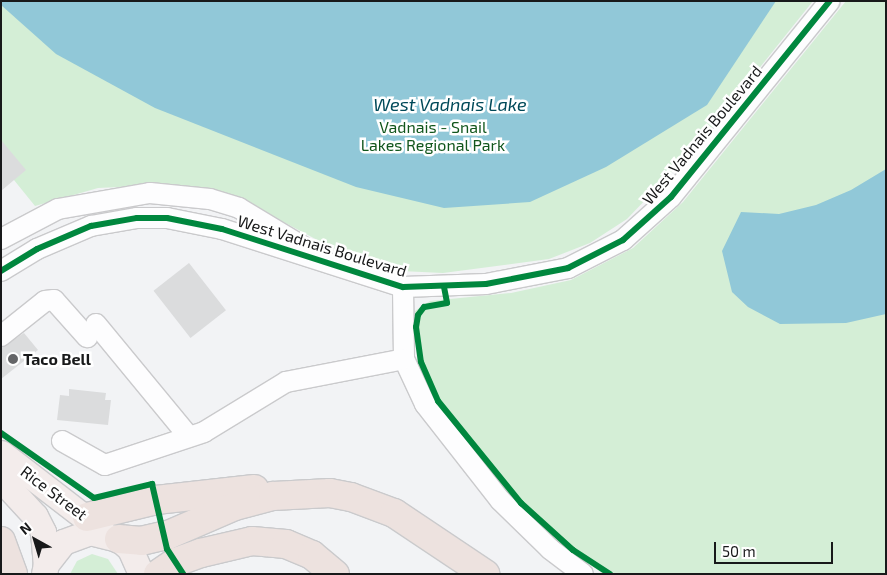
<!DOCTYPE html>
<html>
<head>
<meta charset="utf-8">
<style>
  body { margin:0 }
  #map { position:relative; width:887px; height:575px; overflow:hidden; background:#f2f3f5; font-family:"Exo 2",sans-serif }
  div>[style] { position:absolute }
  .green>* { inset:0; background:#d4eed6 }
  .water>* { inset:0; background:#91c8d8 }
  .building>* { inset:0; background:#dbdcdd; transform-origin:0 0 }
  .roads { filter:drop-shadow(1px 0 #cacacc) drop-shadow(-1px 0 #cacacc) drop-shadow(0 1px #cacacc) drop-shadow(0 -1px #cacacc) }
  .minor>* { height:20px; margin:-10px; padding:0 10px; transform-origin:10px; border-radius:10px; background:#fdfdfe }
  .major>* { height:25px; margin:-12.5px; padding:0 12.5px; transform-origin:12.5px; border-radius:12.5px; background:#f3eceb }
  .highway>* { height:28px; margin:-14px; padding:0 14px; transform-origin:14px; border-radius:14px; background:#ede2df }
  .cycleway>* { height:6px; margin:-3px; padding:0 3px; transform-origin:3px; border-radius:3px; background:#00873e }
  .dots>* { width:14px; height:14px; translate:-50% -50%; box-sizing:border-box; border:2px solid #fff; border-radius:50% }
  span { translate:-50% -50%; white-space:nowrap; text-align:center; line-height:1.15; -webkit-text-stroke:5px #fff; paint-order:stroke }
  .park-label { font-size:16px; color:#11561c }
  .street-label { font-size:16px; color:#18191a }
  .poi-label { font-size:16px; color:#18191a; font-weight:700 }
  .left { translate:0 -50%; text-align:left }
  .water-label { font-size:18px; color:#004958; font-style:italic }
  .frame { position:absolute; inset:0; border:2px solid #18191a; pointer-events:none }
  .north { position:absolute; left:10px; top:515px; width:50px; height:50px; -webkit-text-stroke:4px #fff; paint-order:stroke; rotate:321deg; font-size:14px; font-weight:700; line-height:20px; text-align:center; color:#18191a }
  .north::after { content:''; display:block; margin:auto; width:18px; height:22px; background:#18191a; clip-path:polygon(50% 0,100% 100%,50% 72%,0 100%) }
  .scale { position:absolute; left:714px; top:542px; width:119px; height:22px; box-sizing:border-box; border:2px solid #18191a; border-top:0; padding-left:6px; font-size:15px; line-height:18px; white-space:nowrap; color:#18191a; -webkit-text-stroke:4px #fff; paint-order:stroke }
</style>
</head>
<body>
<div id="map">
  <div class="green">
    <div style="clip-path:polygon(1px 1px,813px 1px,698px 145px,627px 219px,590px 243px,549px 259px,443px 273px,401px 271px,353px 259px,261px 210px,162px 185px,98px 188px,35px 206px,1px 164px)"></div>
    <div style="clip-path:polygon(846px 1px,886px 1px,886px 574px,603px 574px,558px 540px,529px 513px,436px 401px,418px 365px,415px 311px,430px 301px,511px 293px,571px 280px,633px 248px,683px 202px)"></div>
    <div style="clip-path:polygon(92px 554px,108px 559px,118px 574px,70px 574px,77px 561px)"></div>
  </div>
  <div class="water">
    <div style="clip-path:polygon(1px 1px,776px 1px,707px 105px,606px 167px,530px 202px,444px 208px,356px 187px,155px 108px,56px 54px,1px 5px)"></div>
    <div style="clip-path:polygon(886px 169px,886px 314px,846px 323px,780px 324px,748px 307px,732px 292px,722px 251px,741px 212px,779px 214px,816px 205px,851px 190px)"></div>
  </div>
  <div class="building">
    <div style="clip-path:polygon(1px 140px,26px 170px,1px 191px)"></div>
    <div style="left:189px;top:263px;width:60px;height:45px;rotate:52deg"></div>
    <div style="clip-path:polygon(24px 333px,38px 350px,1px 379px,1px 348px)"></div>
    <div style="clip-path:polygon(69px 389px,106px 393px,105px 400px,111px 400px,108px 425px,57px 420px,60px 395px,69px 396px)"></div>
  </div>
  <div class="roads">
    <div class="minor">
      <div style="left:1px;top:239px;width:64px;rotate:-27.8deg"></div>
      <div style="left:58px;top:209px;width:93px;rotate:-9.9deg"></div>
      <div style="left:150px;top:193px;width:60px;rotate:5.7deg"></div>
      <div style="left:210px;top:199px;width:30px;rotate:17deg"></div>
      <div style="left:239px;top:208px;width:91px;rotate:31.1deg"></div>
      <div style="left:1px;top:271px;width:42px;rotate:-31.4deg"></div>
      <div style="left:37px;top:249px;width:59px;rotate:-23.1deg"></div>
      <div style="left:91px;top:226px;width:47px;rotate:-9.9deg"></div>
      <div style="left:137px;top:218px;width:30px"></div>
      <div style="left:167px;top:218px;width:56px;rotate:11.3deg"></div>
      <div style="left:222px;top:229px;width:190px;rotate:17.8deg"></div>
      <div style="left:403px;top:287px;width:83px;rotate:-2.1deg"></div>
      <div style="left:486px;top:284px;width:84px;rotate:-11deg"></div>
      <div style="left:568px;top:268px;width:62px;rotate:-27deg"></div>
      <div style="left:623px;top:240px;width:64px;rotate:-41.9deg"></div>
      <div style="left:671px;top:197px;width:252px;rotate:-51deg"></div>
      <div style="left:403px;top:287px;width:72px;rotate:89.2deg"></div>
      <div style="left:404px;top:359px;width:50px;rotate:65deg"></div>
      <div style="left:425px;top:404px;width:122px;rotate:52deg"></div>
      <div style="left:500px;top:500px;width:70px;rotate:44.4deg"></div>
      <div style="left:550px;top:549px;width:41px;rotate:37.1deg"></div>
      <div style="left:96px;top:324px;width:146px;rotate:50.5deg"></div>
      <div style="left:1px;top:336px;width:56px;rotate:-38.5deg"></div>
      <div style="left:45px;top:301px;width:9px;rotate:-6deg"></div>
      <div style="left:54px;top:300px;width:50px;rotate:48.3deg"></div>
      <div style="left:62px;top:441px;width:49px;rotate:29.2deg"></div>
      <div style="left:105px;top:465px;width:104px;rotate:-18.4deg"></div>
      <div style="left:204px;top:432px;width:96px;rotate:-31.4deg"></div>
      <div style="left:286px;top:382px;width:120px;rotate:-11deg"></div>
    </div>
    <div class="major">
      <div style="left:1px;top:453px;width:126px;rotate:37.6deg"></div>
      <div style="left:1px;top:479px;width:50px;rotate:47.4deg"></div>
      <div style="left:35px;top:516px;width:18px;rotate:63deg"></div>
      <div style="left:43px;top:532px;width:32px;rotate:85deg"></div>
      <div style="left:44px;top:574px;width:10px;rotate:-79deg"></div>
      <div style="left:46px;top:564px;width:28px;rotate:-52deg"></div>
      <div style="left:63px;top:542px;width:29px;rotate:-20deg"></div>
      <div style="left:90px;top:532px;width:30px;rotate:14deg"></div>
      <div style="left:119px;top:539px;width:15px;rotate:42deg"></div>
      <div style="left:130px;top:549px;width:27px;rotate:66deg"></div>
    </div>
    <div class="highway">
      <div style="left:87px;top:517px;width:71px;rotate:-13.8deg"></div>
      <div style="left:156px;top:500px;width:99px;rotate:-6.4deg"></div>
      <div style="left:119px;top:539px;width:22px;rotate:5deg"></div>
      <div style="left:141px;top:541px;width:28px;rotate:-13deg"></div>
      <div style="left:168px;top:535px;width:73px;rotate:-23.4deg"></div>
      <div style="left:235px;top:506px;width:39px;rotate:-15deg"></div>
      <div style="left:273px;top:496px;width:57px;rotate:-3deg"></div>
      <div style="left:330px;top:493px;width:21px;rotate:11deg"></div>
      <div style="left:351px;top:497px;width:46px;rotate:20.4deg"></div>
      <div style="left:394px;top:513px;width:110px;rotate:33.8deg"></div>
      <div style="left:1px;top:541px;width:35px;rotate:70deg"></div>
      <div style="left:158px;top:574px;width:22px;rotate:-34deg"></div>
      <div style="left:176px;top:562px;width:27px;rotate:-20deg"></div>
      <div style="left:201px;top:553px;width:52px;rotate:-13.2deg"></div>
      <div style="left:252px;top:541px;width:34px;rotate:5deg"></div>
      <div style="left:286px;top:544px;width:28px;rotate:23deg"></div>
      <div style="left:312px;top:555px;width:30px;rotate:40deg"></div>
    </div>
  </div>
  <div class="cycleway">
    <div style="left:1px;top:271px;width:42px;rotate:-31.4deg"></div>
    <div style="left:37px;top:249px;width:59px;rotate:-23.1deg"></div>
    <div style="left:91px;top:226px;width:47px;rotate:-9.9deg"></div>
    <div style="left:137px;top:218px;width:30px"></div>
    <div style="left:167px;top:218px;width:56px;rotate:11.3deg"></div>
    <div style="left:222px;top:229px;width:190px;rotate:17.8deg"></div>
    <div style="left:403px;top:287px;width:83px;rotate:-2.1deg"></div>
    <div style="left:486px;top:284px;width:84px;rotate:-11deg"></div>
    <div style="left:568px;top:268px;width:62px;rotate:-27deg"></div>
    <div style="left:623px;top:240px;width:64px;rotate:-41.9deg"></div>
    <div style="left:671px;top:197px;width:252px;rotate:-51deg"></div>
    <div style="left:444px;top:287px;width:16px;rotate:79deg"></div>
    <div style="left:447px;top:303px;width:23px;rotate:170deg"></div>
    <div style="left:424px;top:307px;width:10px;rotate:127deg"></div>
    <div style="left:418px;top:315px;width:12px;rotate:99deg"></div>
    <div style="left:416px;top:327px;width:35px;rotate:82deg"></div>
    <div style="left:421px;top:362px;width:43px;rotate:66.4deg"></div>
    <div style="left:438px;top:401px;width:132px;rotate:50.9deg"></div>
    <div style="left:521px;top:503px;width:70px;rotate:42.1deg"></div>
    <div style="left:573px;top:550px;width:44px;rotate:33deg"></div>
    <div style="left:1px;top:433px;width:113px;rotate:35deg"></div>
    <div style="left:94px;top:498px;width:60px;rotate:-13.6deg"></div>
    <div style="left:152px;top:484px;width:67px;rotate:77deg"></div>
    <div style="left:167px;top:549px;width:30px;rotate:57deg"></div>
  </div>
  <div class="dots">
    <div style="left:13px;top:359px;background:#646567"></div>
  </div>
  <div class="park-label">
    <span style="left:433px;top:136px">Vadnais - Snail<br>Lakes Regional Park</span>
  </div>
  <div class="street-label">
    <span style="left:702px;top:135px;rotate:-50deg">West Vadnais Boulevard</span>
    <span style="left:322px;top:246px;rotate:17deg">West Vadnais Boulevard</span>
    <span style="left:54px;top:493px;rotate:37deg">Rice Street</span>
  </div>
  <div class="poi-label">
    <span class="left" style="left:23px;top:359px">Taco Bell</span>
  </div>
  <div class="water-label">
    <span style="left:450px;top:104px">West Vadnais Lake</span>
  </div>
  <div class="frame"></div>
  <div class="north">N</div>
  <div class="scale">50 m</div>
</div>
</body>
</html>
